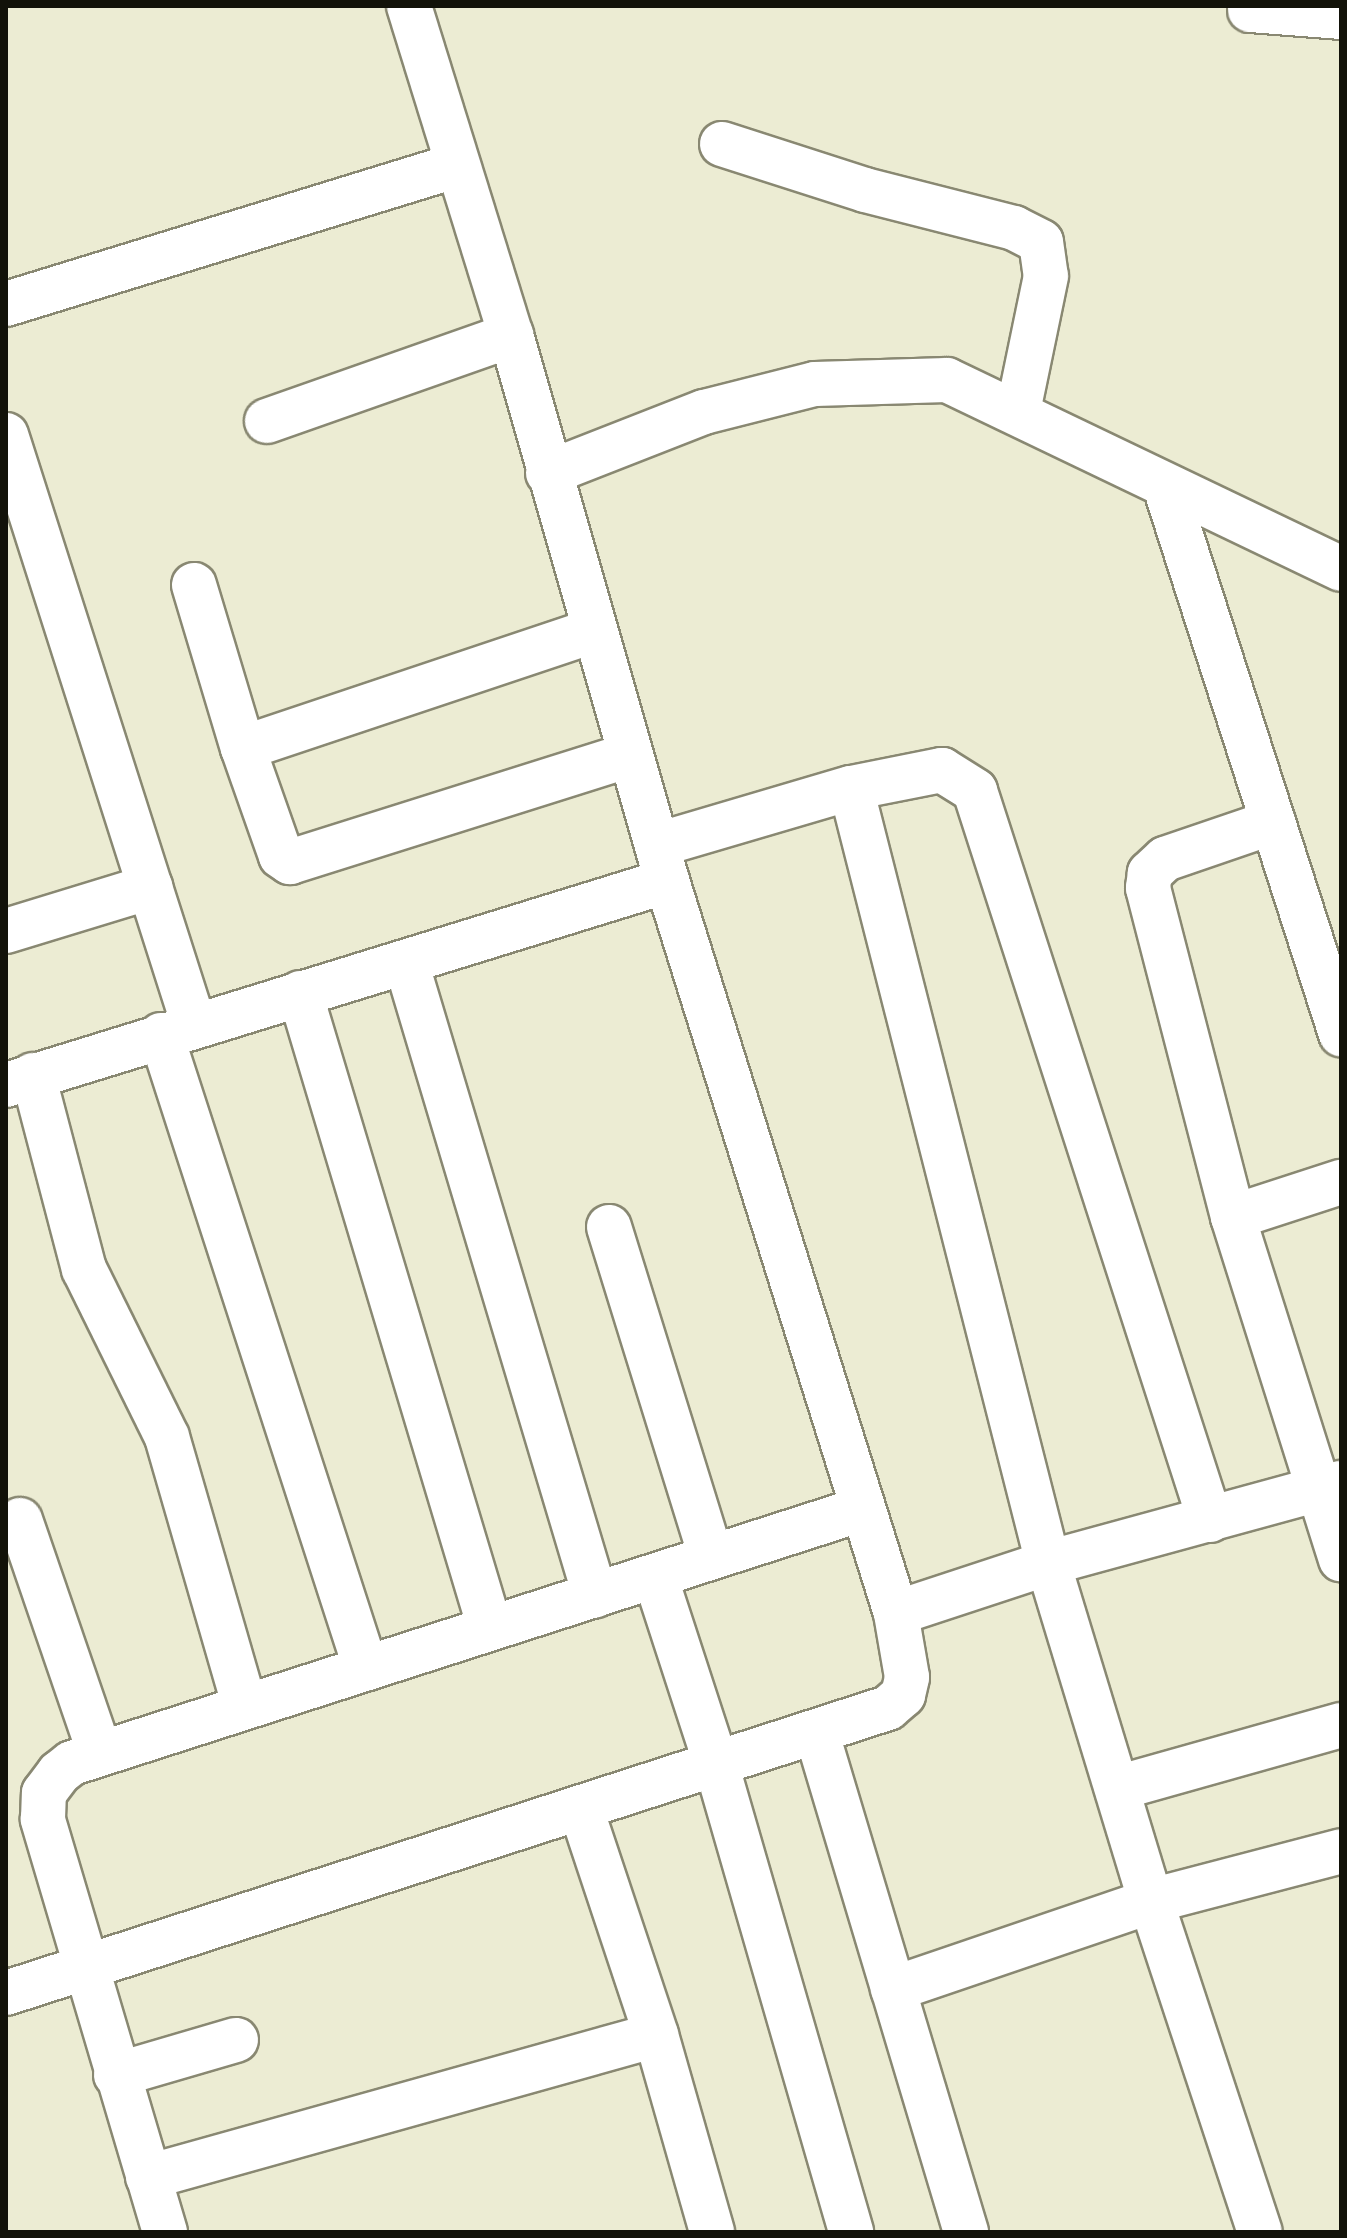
<!DOCTYPE html>
<html>
<head>
<meta charset="utf-8">
<style>
  body { margin:0 }
  #map { position:relative; width:1347px; height:2238px; overflow:hidden; background:#ececd3; font-family:"Varela Round",sans-serif }
  div>[style] { position:absolute }
  .roads { filter:drop-shadow(2px 0 #898872) drop-shadow(-2px 0 #898872) drop-shadow(0 2px #898872) drop-shadow(0 -2px #898872) }
  .minor>* { height:44px; margin:-22px; padding:0 22px; transform-origin:22px; border-radius:22px; background:#fff }
  span { translate:-50% -50%; white-space:nowrap; text-align:center; line-height:1.15; -webkit-text-stroke:7px #ececd3; paint-order:stroke }
  .frame { position:absolute; inset:0; border:8px solid #121209; pointer-events:none }
</style>
</head>
<body>
<div id="map">
  <div class="roads">
    <div class="minor">
      <div style="left:409px;top:6px;width:344px;rotate:72.8deg"></div>
      <div style="left:511px;top:335px;width:568px;rotate:74.05deg"></div>
      <div style="left:667px;top:881px;width:767px;rotate:72.63deg"></div>
      <div style="left:896px;top:1613px;width:160px;rotate:-18.2deg"></div>
      <div style="left:1048px;top:1563px;width:353px;rotate:73.1deg"></div>
      <div style="left:1151px;top:1901px;width:348px;rotate:71.8deg"></div>
      <div style="left:1250px;top:10px;width:91px;rotate:4.4deg"></div>
      <div style="left:722px;top:144px;width:150px;rotate:17.8deg"></div>
      <div style="left:865px;top:190px;width:154px;rotate:14.3deg"></div>
      <div style="left:1014px;top:228px;width:30px;rotate:27deg"></div>
      <div style="left:1041px;top:242px;width:34px;rotate:82deg"></div>
      <div style="left:1046px;top:276px;width:138px;rotate:101.7deg"></div>
      <div style="left:6px;top:304px;width:472px;rotate:-17.1deg"></div>
      <div style="left:267px;top:421px;width:259px;rotate:-19.4deg"></div>
      <div style="left:6px;top:435px;width:619px;rotate:72.33deg"></div>
      <div style="left:548px;top:473px;width:168px;rotate:-21.4deg"></div>
      <div style="left:704px;top:412px;width:114px;rotate:-14.2deg"></div>
      <div style="left:815px;top:384px;width:132px;rotate:-1.7deg"></div>
      <div style="left:947px;top:380px;width:437px;rotate:25.6deg"></div>
      <div style="left:1165px;top:486px;width:576px;rotate:72.19deg"></div>
      <div style="left:194px;top:585px;width:170px;rotate:73.3deg"></div>
      <div style="left:243px;top:748px;width:114px;rotate:70.6deg"></div>
      <div style="left:281px;top:856px;width:11px;rotate:34deg"></div>
      <div style="left:290px;top:862px;width:356px;rotate:-17.5deg"></div>
      <div style="left:243px;top:748px;width:369px;rotate:-18.5deg"></div>
      <div style="left:851px;top:788px;width:93px;rotate:-11.2deg"></div>
      <div style="left:942px;top:770px;width:39px;rotate:32deg"></div>
      <div style="left:975px;top:791px;width:766px;rotate:72.13deg"></div>
      <div style="left:1273px;top:822px;width:114px;rotate:161.1deg"></div>
      <div style="left:1165px;top:859px;width:21px;rotate:137deg"></div>
      <div style="left:1150px;top:873px;width:15px;rotate:98deg"></div>
      <div style="left:1148px;top:888px;width:340px;rotate:75.5deg"></div>
      <div style="left:1233px;top:1217px;width:359px;rotate:72.5deg"></div>
      <div style="left:657px;top:845px;width:202px;rotate:-16.4deg"></div>
      <div style="left:851px;top:788px;width:800px;rotate:75.74deg"></div>
      <div style="left:1048px;top:1563px;width:304px;rotate:-15.3deg"></div>
      <div style="left:6px;top:931px;width:151px;rotate:-17deg"></div>
      <div style="left:406px;top:962px;width:661px;rotate:73.38deg"></div>
      <div style="left:300px;top:993px;width:663px;rotate:73.34deg"></div>
      <div style="left:161px;top:1035px;width:666px;rotate:72.08deg"></div>
      <div style="left:33px;top:1075px;width:201px;rotate:75.3deg"></div>
      <div style="left:84px;top:1269px;width:187px;rotate:63.7deg"></div>
      <div style="left:167px;top:1437px;width:281px;rotate:73.9deg"></div>
      <div style="left:6px;top:1085px;width:692px;rotate:-17.15deg"></div>
      <div style="left:1233px;top:1217px;width:114px;rotate:-18deg"></div>
      <div style="left:609px;top:1227px;width:345px;rotate:72.8deg"></div>
      <div style="left:20px;top:1520px;width:247px;rotate:71.1deg"></div>
      <div style="left:655px;top:1576px;width:201px;rotate:72deg"></div>
      <div style="left:717px;top:1767px;width:484px;rotate:73.9deg"></div>
      <div style="left:817px;top:1734px;width:520px;rotate:73.34deg"></div>
      <div style="left:1117px;top:1788px;width:233px;rotate:-15.7deg"></div>
      <div style="left:581px;top:1809px;width:238px;rotate:71.6deg"></div>
      <div style="left:656px;top:2035px;width:205px;rotate:74.1deg"></div>
      <div style="left:893px;top:1989px;width:273px;rotate:-18.8deg"></div>
      <div style="left:1151px;top:1901px;width:196px;rotate:-14.7deg"></div>
      <div style="left:6px;top:1993px;width:927px;rotate:-17.91deg"></div>
      <div style="left:888px;top:1708px;width:20px;rotate:-41deg"></div>
      <div style="left:903px;top:1695px;width:18px;rotate:-77deg"></div>
      <div style="left:907px;top:1677px;width:65px;rotate:-99.8deg"></div>
      <div style="left:116px;top:2075px;width:125px;rotate:-16.3deg"></div>
      <div style="left:148px;top:2177px;width:527px;rotate:-15.62deg"></div>
      <div style="left:165px;top:2232px;width:431px;rotate:-106.5deg"></div>
      <div style="left:43px;top:1819px;width:26px;rotate:-88deg"></div>
      <div style="left:44px;top:1793px;width:25px;rotate:-53deg"></div>
      <div style="left:59px;top:1773px;width:16px;rotate:-38deg"></div>
      <div style="left:72px;top:1763px;width:830px;rotate:-17.82deg"></div>
    </div>
  </div>
  <div class="frame"></div>
</div>
</body>
</html>
